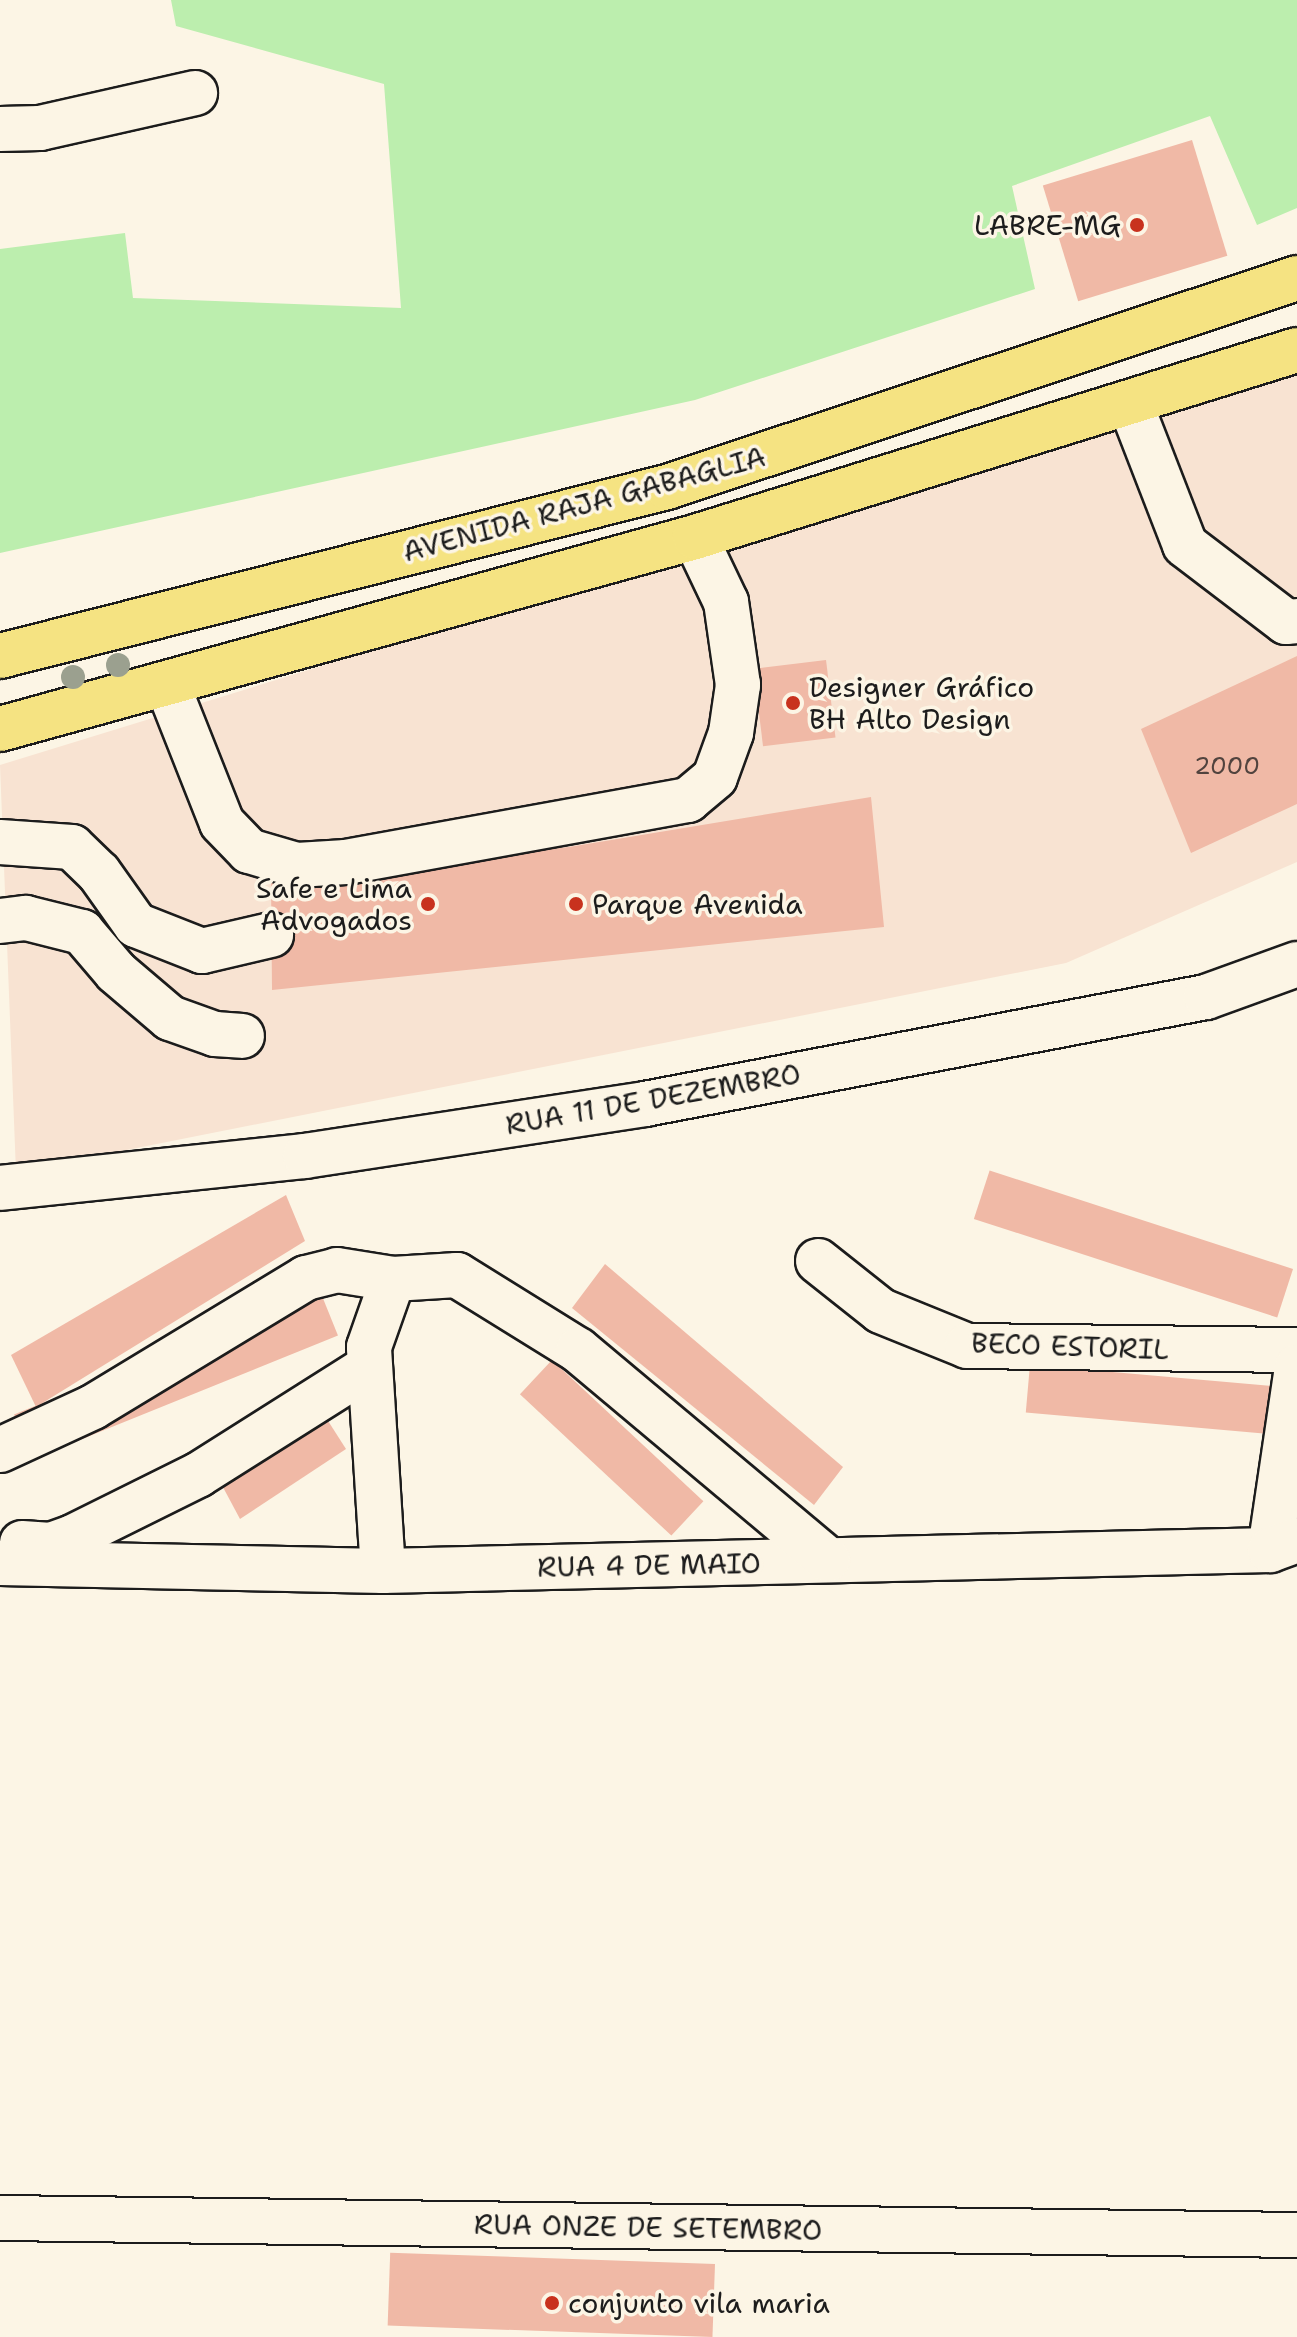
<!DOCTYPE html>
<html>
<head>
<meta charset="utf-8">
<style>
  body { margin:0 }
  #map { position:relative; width:1297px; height:2337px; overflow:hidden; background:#fcf5e5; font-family:"Shantell Sans",sans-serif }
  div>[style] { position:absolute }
  .built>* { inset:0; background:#f8e3d2 }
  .green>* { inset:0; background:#bceeae }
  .building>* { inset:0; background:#f0b9a6; transform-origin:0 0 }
  .roads { filter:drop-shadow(2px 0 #1c1c1c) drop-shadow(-2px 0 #1c1c1c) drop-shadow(0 2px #1c1c1c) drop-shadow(0 -2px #1c1c1c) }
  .minor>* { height:44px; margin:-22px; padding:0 22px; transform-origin:22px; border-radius:22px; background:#fcf5e5 }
  .major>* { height:44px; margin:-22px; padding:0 22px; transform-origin:22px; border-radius:22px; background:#f5e382 }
  .trees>* { width:24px; height:24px; margin:-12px; border-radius:50%; background:#9ba08f }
  .dots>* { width:22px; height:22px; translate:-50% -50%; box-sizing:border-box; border:4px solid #fcf5e5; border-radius:50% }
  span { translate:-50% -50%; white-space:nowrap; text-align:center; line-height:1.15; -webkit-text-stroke:7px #fcf5e5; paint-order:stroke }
  .number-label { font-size:24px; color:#51433e }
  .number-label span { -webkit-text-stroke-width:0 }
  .poi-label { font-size:28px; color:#1c1c1c }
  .right { translate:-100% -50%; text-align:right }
  .left { translate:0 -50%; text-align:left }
  .street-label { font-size:28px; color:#1c1c1c }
</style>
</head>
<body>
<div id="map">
  <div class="built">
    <div style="clip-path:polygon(1297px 366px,1297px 862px,1066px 963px,16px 1172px,0 765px)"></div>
  </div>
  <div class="green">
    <div style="clip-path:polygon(171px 0,1297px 0,1297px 208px,1257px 225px,1210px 116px,1012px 186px,1035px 289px,695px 400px,0 553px,0 249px,125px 233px,133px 298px,401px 308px,384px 84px,176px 26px)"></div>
  </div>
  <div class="building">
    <div style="left:1192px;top:140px;width:121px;height:156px;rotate:73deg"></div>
    <div style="clip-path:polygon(1297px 656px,1297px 804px,1191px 853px,1141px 729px)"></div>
    <div style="left:826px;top:660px;width:78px;height:73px;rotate:83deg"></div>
    <div style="clip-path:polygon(871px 797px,884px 927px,272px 990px,271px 881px,569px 847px)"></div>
    <div style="clip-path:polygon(286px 1195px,305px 1241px,36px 1407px,11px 1355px)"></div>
    <div style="clip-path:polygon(605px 1264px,843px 1467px,814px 1505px,572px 1308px)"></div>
    <div style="left:1293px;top:1269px;width:51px;height:319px;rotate:108deg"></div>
    <div style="left:320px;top:1291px;width:48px;height:330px;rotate:68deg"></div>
    <div style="left:552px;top:1360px;width:207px;height:47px;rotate:43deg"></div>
    <div style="left:1284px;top:1387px;width:48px;height:255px;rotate:95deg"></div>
    <div style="clip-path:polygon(323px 1413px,346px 1449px,240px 1519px,217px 1476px)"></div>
    <div style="left:715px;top:2264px;width:73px;height:325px;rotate:92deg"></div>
  </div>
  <div class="roads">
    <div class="minor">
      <div style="left:0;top:129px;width:40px;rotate:-1.4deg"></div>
      <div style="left:40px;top:128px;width:159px;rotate:-12.7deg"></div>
      <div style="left:1130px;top:403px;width:152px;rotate:68.8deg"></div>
      <div style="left:1185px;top:545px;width:127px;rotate:37.3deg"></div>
      <div style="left:1286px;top:622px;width:11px;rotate:-5deg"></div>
      <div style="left:167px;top:684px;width:149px;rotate:68.4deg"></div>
      <div style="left:222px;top:823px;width:39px;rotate:46deg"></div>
      <div style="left:249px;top:851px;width:50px;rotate:16.3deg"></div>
      <div style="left:297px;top:865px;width:49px;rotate:-3.5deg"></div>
      <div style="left:346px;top:862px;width:348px;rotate:-10.3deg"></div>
      <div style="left:688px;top:800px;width:35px;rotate:-40deg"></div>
      <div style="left:715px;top:777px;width:47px;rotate:-70deg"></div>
      <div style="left:731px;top:733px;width:49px;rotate:-81.7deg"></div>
      <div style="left:738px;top:685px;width:84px;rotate:-98.2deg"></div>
      <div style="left:726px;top:602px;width:72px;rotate:-115.5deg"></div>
      <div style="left:0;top:842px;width:72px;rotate:4deg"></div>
      <div style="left:72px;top:847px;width:37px;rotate:44deg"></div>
      <div style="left:99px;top:873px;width:64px;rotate:54.6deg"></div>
      <div style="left:136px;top:925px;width:71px;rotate:21.5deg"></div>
      <div style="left:202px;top:951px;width:71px;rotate:-13.1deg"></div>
      <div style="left:0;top:921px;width:26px;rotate:-7deg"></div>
      <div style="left:26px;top:918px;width:58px;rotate:14deg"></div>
      <div style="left:82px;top:932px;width:52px;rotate:49.6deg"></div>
      <div style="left:116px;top:972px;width:71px;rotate:40.4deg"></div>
      <div style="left:170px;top:1018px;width:48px;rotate:19.6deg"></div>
      <div style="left:215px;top:1034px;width:27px;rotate:4deg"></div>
      <div style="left:0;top:1188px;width:307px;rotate:-6deg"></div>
      <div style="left:305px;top:1156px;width:344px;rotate:-8.7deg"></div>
      <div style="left:645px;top:1104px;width:571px;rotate:-10.8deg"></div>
      <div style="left:1206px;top:997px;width:97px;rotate:-19.9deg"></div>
      <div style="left:818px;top:1261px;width:80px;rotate:38.4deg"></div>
      <div style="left:881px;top:1311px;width:93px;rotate:22.1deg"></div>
      <div style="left:967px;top:1346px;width:330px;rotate:0.7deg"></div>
      <div style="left:0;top:1450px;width:102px;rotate:-24.8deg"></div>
      <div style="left:93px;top:1407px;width:249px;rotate:-31.2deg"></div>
      <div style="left:306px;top:1278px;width:32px;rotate:-14deg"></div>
      <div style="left:337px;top:1270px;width:57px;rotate:9.1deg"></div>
      <div style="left:22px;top:1543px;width:29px;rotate:4deg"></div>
      <div style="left:51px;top:1545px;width:23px;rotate:-20deg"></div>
      <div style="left:73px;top:1537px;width:140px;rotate:-26.4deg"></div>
      <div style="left:198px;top:1475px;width:202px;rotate:-32.3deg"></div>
      <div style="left:1270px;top:1550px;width:185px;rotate:-81.6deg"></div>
      <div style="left:0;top:1563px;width:383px;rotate:1.2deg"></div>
      <div style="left:383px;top:1571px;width:887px;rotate:-1.36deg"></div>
      <div style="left:1270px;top:1550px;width:29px;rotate:-20deg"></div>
      <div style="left:383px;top:1571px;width:224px;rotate:-93.6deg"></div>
      <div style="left:369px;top:1347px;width:72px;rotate:-70.6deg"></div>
      <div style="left:393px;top:1279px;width:64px;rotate:-3.6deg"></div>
      <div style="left:457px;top:1275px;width:142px;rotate:31.8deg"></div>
      <div style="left:578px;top:1350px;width:326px;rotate:40deg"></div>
      <div style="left:0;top:2218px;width:1297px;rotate:0.75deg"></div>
    </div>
    <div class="major">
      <div style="left:0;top:656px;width:688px;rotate:-14.22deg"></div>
      <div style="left:667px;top:487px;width:664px;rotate:-18.35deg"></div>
      <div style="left:0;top:729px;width:721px;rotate:-15.44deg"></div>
      <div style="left:695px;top:537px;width:630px;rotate:-17.26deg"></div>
    </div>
  </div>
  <div class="trees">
    <div style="left:118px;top:665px"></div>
    <div style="left:73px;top:677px"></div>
  </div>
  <div class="dots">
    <div style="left:1137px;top:225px;background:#c8321e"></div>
    <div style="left:793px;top:703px;background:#c8321e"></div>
    <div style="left:428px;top:904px;background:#c8321e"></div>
    <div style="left:576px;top:904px;background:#c8321e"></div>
    <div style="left:552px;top:2303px;background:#c8321e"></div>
  </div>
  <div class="number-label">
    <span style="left:1227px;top:767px">2000</span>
  </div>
  <div class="poi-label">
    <span class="right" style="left:1121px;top:225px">LABRE-MG</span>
    <span class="left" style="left:809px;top:703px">Designer Gráfico<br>BH Alto Design</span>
    <span class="right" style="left:412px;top:904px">Safe e Lima<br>Advogados</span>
    <span class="left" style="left:592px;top:904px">Parque Avenida</span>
    <span class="left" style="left:568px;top:2303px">conjunto vila maria</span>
  </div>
  <div class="street-label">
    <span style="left:584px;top:504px;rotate:-15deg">AVENIDA RAJA GABAGLIA</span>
    <span style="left:653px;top:1099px;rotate:-10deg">RUA 11 DE DEZEMBRO</span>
    <span style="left:1070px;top:1346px;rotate:2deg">BECO ESTORIL</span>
    <span style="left:649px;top:1565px;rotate:-1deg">RUA 4 DE MAIO</span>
    <span style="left:648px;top:2227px;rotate:1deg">RUA ONZE DE SETEMBRO</span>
  </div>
</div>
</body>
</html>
